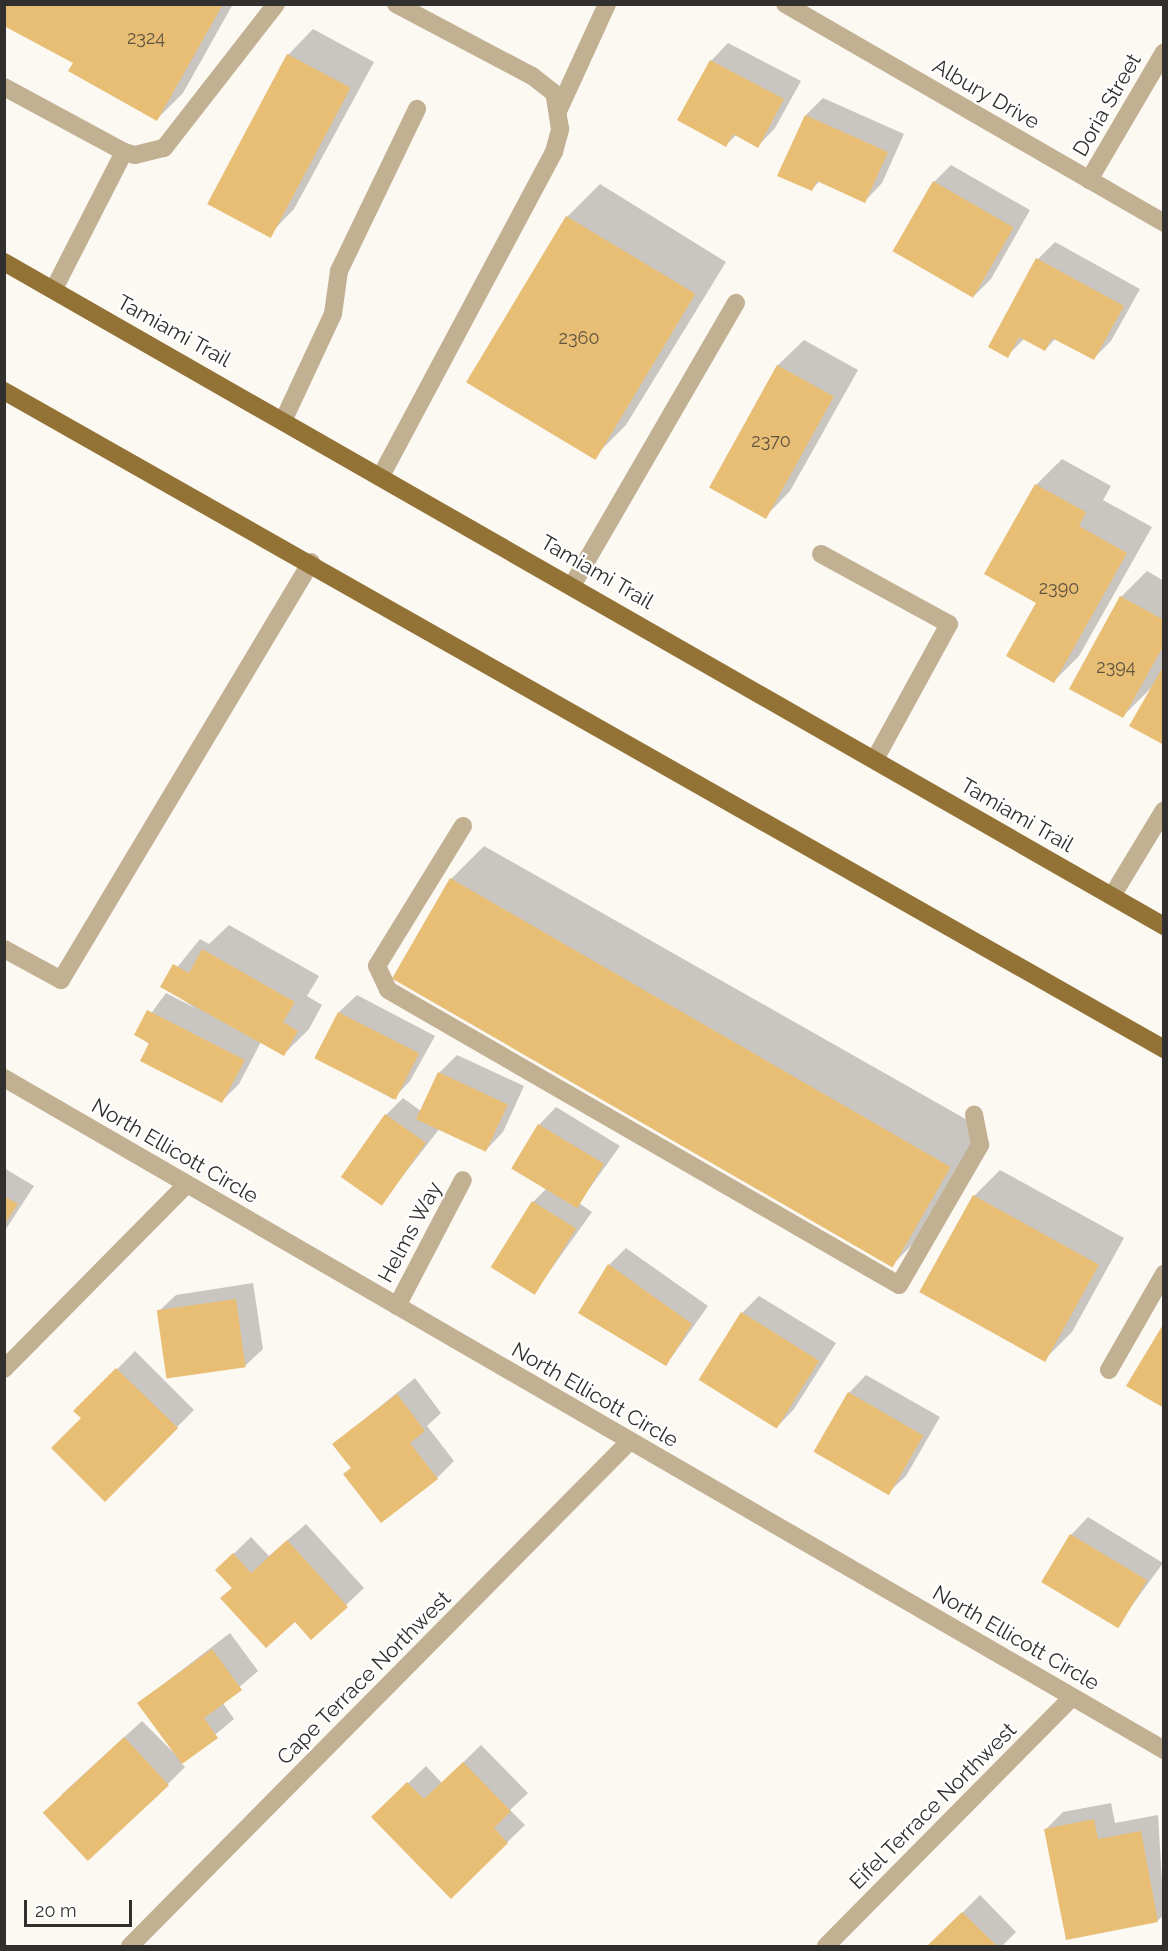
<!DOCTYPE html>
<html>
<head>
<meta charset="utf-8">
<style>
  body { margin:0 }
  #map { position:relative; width:1168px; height:1951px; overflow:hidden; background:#fcf8f2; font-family:Raleway,sans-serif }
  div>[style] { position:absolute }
  .shadow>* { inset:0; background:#0003 }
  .building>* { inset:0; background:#e8be75; transform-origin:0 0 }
  .minor>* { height:18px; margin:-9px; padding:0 9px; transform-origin:9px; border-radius:9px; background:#c2b092 }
  .major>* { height:18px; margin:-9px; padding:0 9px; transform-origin:9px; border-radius:9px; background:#937236 }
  span { translate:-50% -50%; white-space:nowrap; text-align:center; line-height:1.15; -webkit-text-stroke:4.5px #fff; paint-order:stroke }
  .number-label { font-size:18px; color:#605440 }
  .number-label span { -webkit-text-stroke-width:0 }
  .street-label { font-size:21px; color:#32302e }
  .frame { position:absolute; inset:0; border:6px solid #32302e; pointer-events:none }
  .scale { position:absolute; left:24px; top:1900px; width:108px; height:27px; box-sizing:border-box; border:3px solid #32302e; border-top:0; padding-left:8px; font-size:18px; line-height:21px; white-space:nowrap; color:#32302e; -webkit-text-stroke:4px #fff; paint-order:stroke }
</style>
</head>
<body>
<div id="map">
  <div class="shadow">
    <div style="clip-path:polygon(4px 4px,233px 4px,183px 93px,157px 119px,75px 62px)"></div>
    <div style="clip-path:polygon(313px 29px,374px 62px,294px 209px,269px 235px,288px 55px)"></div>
    <div style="clip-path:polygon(728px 43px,801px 81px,775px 128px,758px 146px,737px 134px,726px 145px,711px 61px)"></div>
    <div style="clip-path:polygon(823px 98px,904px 134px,882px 183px,865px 201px,820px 181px,812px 189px,779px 175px,806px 115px)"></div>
    <div style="clip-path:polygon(951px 165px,1030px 210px,991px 279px,974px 296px,934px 182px)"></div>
    <div style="clip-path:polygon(600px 184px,726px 262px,626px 425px,593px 458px,567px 217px)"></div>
    <div style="clip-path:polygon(1055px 242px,1140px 289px,1111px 341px,1094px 358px,1056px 338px,1045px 350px,1025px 338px,1007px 356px,1038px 259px)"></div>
    <div style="clip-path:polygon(804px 340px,858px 370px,790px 491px,765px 517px,711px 486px,778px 365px)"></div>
    <div style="clip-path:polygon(1062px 459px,1111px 486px,1103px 500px,1152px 527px,1079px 656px,1054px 681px,1038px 602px,1036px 485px)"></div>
    <div style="clip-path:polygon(1147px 571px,1164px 581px,1164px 743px,1152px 687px,1122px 717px,1121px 597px)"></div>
    <div style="clip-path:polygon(484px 846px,985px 1130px,928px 1229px,895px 1262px,451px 879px)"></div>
    <div style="clip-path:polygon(229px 925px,319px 976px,307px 996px,322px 1005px,309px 1029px,284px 1054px,261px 1042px,239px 1084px,222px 1101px,136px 1034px,166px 993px,195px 1008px,162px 986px,200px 939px,209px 944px)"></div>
    <div style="clip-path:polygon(357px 995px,435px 1036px,410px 1081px,393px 1099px,315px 1057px,339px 1012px)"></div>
    <div style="clip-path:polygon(457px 1055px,524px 1086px,503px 1132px,486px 1150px,440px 1128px,381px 1204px,386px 1115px,403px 1098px,421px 1111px,440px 1072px)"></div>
    <div style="clip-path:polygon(556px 1107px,620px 1146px,579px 1203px,592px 1212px,534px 1293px,533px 1202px,547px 1188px,539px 1125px)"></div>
    <div style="clip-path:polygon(4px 1168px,34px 1186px,4px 1232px)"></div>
    <div style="clip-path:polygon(1000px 1170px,1124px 1238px,1072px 1332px,1046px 1358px,974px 1196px)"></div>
    <div style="clip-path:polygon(626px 1248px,708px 1306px,666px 1365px,609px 1265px)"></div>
    <div style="clip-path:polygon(253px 1283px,263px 1349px,245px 1366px,158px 1312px,176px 1295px)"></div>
    <div style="clip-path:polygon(759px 1296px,836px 1343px,794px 1409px,777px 1427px,742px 1313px)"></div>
    <div style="clip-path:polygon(135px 1351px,194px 1410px,105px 1500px,83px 1418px,76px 1411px)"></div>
    <div style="clip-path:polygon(866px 1375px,940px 1417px,906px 1476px,888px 1493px,849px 1393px)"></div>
    <div style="clip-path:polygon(415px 1378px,441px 1413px,427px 1426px,454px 1461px,437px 1478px,352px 1467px,334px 1444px)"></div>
    <div style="clip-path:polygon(1088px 1517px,1163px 1563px,1117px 1626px,1071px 1535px)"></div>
    <div style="clip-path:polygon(306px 1524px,364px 1588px,311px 1638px,295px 1620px,233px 1587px,217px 1570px,251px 1537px,269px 1556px)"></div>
    <div style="clip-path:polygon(230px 1633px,258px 1671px,222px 1702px,234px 1719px,181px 1763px,185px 1767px,168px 1784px,61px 1795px,142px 1721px,178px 1757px,139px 1703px)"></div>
    <div style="clip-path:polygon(481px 1745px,528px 1793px,510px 1810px,525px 1825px,451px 1897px,373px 1817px,426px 1766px,442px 1783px)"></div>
    <div style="clip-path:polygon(1111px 1803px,1115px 1823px,1158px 1815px,1164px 1915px,1157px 1921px,1046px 1829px,1063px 1812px)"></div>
    <div style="clip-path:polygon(980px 1895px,1016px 1932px,1002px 1946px,929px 1946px)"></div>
  </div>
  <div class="building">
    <div style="clip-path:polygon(4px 4px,223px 4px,157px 121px,68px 71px,73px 63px,4px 26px)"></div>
    <div style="left:287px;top:54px;width:72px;height:170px;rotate:28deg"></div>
    <div style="clip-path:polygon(710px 60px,784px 99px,758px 148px,733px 134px,726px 147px,677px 120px)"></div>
    <div style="clip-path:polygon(805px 115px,888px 152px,865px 203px,817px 181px,812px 191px,777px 176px)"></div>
    <div style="left:933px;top:181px;width:93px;height:81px;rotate:30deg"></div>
    <div style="left:566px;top:216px;width:151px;height:194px;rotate:31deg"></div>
    <div style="clip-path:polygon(1036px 258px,1124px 306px,1094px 360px,1052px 338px,1045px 351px,1019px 337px,1008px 358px,988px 347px)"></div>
    <div style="left:777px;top:365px;width:65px;height:140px;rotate:29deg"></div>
    <div style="clip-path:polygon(1035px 484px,1086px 512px,1079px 526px,1127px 553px,1054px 683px,1006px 656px,1036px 603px,984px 574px)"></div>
    <div style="clip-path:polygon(1120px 596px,1164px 620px,1164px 645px,1123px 718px,1069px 689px)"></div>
    <div style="clip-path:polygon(1164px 665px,1164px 745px,1129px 726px)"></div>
    <div style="left:450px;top:878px;width:578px;height:116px;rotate:30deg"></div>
    <div style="clip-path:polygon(202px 949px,295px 1002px,283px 1022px,298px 1031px,284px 1056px,160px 987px,173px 964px,189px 973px)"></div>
    <div style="clip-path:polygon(147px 1010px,245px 1060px,222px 1103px,140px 1061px,149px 1043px,134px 1035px)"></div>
    <div style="left:338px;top:1012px;width:91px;height:52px;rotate:27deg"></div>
    <div style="left:438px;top:1072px;width:77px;height:52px;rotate:25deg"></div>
    <div style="left:385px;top:1114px;width:50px;height:77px;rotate:35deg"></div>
    <div style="left:538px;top:1124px;width:77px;height:52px;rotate:31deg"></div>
    <div style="left:973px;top:1195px;width:144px;height:111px;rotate:29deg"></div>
    <div style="clip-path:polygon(4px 1196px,18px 1204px,4px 1225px)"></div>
    <div style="left:532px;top:1201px;width:52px;height:78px;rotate:32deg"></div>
    <div style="clip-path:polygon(608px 1264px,692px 1324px,666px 1366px,578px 1313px)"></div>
    <div style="left:236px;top:1299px;width:69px;height:80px;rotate:82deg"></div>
    <div style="left:741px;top:1312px;width:92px;height:80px;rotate:32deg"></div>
    <div style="clip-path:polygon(1164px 1323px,1164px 1408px,1126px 1386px)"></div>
    <div style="clip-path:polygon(116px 1368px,178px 1428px,105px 1502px,51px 1448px,81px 1418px,73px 1411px)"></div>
    <div style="left:848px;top:1392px;width:87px;height:69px;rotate:30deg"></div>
    <div style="clip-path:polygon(397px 1394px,425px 1431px,410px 1443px,438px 1479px,381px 1523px,343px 1474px,351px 1468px,332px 1444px)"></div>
    <div style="left:1070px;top:1534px;width:90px;height:56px;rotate:31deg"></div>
    <div style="clip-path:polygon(287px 1540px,348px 1607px,311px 1640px,295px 1622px,266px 1648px,220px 1598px,232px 1588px,215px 1570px,233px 1553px,251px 1573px)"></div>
    <div style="clip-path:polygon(212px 1649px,242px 1690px,204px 1718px,218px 1738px,182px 1764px,137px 1703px)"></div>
    <div style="left:124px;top:1737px;width:66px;height:111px;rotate:47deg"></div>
    <div style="clip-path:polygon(463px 1762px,511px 1811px,494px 1828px,508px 1843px,451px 1899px,371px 1817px,407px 1782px,424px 1799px)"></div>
    <div style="clip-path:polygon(1094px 1819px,1098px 1839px,1141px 1831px,1158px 1922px,1066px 1940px,1044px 1829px)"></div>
    <div style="clip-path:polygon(962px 1912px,997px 1946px,927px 1946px)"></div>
  </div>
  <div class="minor">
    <div style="left:785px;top:4px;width:438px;rotate:30deg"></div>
    <div style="left:4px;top:87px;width:136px;rotate:28.4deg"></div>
    <div style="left:124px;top:152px;width:154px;rotate:117.1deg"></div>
    <div style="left:559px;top:109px;width:115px;rotate:-65.4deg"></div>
    <div style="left:124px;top:152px;width:11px;rotate:15deg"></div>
    <div style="left:135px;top:155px;width:30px;rotate:-14deg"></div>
    <div style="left:164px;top:148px;width:182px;rotate:-52.1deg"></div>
    <div style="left:1089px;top:180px;width:148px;rotate:-59.6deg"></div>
    <div style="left:284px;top:419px;width:116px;rotate:-65deg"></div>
    <div style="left:333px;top:314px;width:43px;rotate:-82.1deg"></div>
    <div style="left:339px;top:271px;width:180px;rotate:-64.3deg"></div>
    <div style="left:382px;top:474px;width:365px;rotate:-61.9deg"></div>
    <div style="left:554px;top:152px;width:24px;rotate:-75deg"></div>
    <div style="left:560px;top:129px;width:36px;rotate:-99deg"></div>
    <div style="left:554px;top:93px;width:28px;rotate:-142deg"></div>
    <div style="left:532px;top:76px;width:154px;rotate:-152.1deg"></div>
    <div style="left:821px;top:554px;width:146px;rotate:28.7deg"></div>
    <div style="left:949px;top:624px;width:154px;rotate:118.7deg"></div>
    <div style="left:573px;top:584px;width:325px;rotate:-59.9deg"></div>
    <div style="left:463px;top:826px;width:164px;rotate:121.6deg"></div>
    <div style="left:377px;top:966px;width:26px;rotate:65deg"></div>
    <div style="left:388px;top:990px;width:590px;rotate:30deg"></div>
    <div style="left:899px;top:1285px;width:162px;rotate:-59.9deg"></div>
    <div style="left:980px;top:1145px;width:31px;rotate:-101deg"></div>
    <div style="left:1112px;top:896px;width:100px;rotate:-58.8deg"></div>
    <div style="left:4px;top:949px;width:65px;rotate:28.5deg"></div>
    <div style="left:61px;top:980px;width:487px;rotate:-59.1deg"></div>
    <div style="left:4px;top:1078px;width:1341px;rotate:30.08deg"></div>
    <div style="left:397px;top:1306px;width:142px;rotate:-62.4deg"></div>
    <div style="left:4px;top:1369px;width:260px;rotate:-45.3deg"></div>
    <div style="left:1109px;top:1370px;width:111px;rotate:-60.2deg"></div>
    <div style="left:130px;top:1946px;width:711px;rotate:-45.29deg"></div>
    <div style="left:826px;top:1946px;width:350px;rotate:-45.3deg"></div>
  </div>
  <div class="major">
    <div style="left:4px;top:262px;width:1337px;rotate:29.79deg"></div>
    <div style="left:4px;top:391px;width:1334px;rotate:29.56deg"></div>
  </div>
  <div class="number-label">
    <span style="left:146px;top:38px">2324</span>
    <span style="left:579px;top:338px">2360</span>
    <span style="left:771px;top:441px">2370</span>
    <span style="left:1059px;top:588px">2390</span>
    <span style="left:1116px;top:667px">2394</span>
  </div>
  <div class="street-label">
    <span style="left:986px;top:94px;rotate:30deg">Albury Drive</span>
    <span style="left:1107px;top:105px;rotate:-60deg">Doria Street</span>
    <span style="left:174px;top:331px;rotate:29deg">Tamiami Trail</span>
    <span style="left:597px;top:572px;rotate:30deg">Tamiami Trail</span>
    <span style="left:1017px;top:815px;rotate:30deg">Tamiami Trail</span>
    <span style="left:175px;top:1151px;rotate:30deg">North Ellicott Circle</span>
    <span style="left:410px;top:1232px;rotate:-62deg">Helms Way</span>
    <span style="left:595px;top:1395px;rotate:30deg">North Ellicott Circle</span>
    <span style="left:1016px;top:1638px;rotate:30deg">North Ellicott Circle</span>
    <span style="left:364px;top:1678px;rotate:-45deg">Cape Terrace Northwest</span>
    <span style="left:933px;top:1806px;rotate:-45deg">Eifel Terrace Northwest</span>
  </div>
  <div class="frame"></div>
  <div class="scale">20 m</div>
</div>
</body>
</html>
